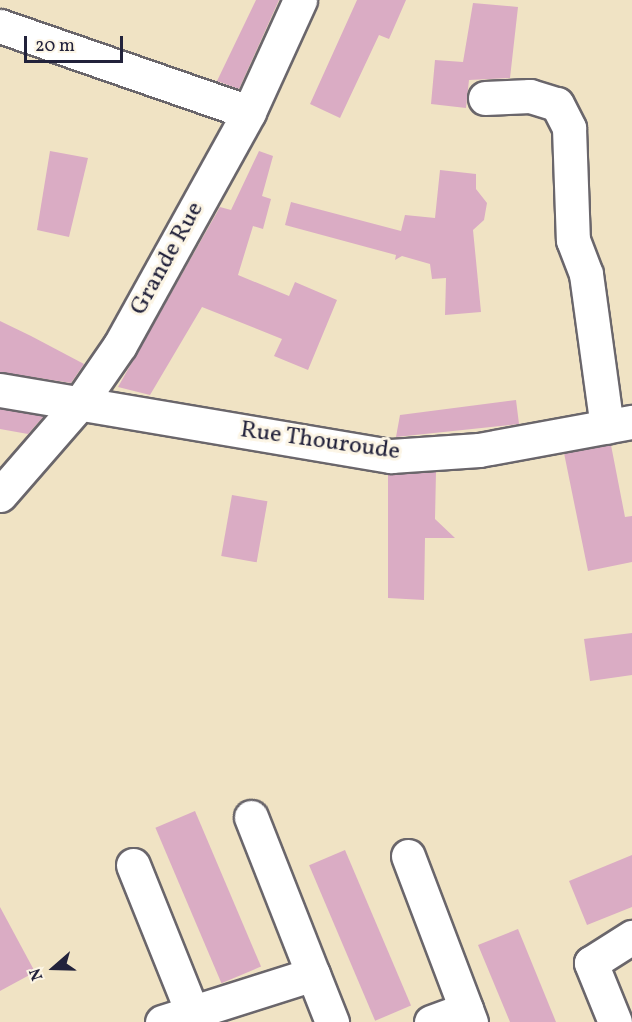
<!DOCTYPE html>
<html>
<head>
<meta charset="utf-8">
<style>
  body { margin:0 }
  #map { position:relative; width:632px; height:1022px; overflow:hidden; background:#f0e3c4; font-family:Vollkorn,serif }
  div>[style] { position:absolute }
  .building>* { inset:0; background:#daacc4; transform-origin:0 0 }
  .roads { filter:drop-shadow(2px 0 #6a666b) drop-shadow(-2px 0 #6a666b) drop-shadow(0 2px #6a666b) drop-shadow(0 -2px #6a666b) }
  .minor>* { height:33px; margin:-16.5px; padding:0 16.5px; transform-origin:16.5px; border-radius:16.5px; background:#fff }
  span { translate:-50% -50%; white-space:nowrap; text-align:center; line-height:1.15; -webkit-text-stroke:6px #fcf5e5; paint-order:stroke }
  .street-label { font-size:24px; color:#22223b }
  .north { position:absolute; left:24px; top:938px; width:60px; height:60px; -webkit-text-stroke:4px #fcf5e5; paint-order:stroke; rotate:250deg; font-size:16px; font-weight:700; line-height:24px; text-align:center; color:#22223b }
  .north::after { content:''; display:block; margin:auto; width:21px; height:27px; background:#22223b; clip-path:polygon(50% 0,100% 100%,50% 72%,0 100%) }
  .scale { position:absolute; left:24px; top:36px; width:99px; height:27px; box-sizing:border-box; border:3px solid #22223b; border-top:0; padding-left:8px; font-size:18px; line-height:21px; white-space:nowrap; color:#22223b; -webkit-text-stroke:4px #fcf5e5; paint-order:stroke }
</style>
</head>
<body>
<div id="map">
  <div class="building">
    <div style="clip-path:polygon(256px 0,279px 0,239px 89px,217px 81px)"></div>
    <div style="clip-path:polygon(357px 0,406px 0,389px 39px,379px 35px,340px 118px,310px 104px)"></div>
    <div style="clip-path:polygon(473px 3px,518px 7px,510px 78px,469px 80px,466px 108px,431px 104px,435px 60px,463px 62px)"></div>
    <div style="clip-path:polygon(50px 151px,88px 158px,69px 237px,37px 230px)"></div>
    <div style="clip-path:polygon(259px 151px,273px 156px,262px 196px,271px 199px,263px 229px,253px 226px,238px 275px,289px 296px,295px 282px,337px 300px,308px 370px,274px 356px,282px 339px,202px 307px,150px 395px,118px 387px,220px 207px,231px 210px)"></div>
    <div style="clip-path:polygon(440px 170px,476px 174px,476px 189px,487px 203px,484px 220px,473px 230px,481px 312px,445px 315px,446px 278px,432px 279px,430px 264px,402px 256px,395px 260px,396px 255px,285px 225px,291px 202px,401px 231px,405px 215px,435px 218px)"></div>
    <div style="clip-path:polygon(0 321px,31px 336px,84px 364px,71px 383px,0 372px)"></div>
    <div style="clip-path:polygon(516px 400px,519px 424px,396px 437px,400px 415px)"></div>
    <div style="clip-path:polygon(0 409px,44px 416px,28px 434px,0 429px)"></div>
    <div style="clip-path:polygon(611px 445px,625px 517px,632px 516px,632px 562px,588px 571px,564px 453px)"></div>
    <div style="clip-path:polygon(436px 472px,435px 519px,455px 538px,425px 538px,424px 600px,388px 598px,388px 474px)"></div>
    <div style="left:232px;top:495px;width:36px;height:62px;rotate:10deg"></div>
    <div style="clip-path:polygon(632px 633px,632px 675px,590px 681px,584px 639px)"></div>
    <div style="left:195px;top:811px;width:169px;height:43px;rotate:67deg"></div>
    <div style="left:345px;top:850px;width:169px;height:39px;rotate:67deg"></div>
    <div style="clip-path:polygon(632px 855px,632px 907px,587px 925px,569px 881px)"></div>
    <div style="clip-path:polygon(0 907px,35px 972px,0 991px)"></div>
    <div style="clip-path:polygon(518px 929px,556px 1022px,510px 1022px,478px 945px)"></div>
  </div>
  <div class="roads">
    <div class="minor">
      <div style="left:0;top:26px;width:263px;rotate:19.1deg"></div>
      <div style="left:485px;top:98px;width:45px;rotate:-2.5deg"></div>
      <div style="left:530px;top:96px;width:28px;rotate:17deg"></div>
      <div style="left:557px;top:104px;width:27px;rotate:63deg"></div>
      <div style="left:569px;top:128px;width:112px;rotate:88deg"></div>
      <div style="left:573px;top:240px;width:36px;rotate:69deg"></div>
      <div style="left:586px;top:274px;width:154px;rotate:82.2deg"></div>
      <div style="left:0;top:390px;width:397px;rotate:9.6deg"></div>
      <div style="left:391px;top:456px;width:88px;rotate:-3.9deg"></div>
      <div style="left:479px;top:450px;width:156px;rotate:-10.4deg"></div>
      <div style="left:0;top:495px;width:122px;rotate:-49deg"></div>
      <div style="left:80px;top:403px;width:70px;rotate:-55.4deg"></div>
      <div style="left:120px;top:345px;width:266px;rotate:-61deg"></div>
      <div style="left:249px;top:112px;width:123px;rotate:-65.5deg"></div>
      <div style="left:251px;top:817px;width:169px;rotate:68.5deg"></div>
      <div style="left:408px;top:856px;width:164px;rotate:69.2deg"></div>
      <div style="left:133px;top:865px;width:158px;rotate:68.1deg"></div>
      <div style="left:162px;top:1022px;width:158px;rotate:-17.6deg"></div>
      <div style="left:313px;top:974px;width:52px;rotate:68.4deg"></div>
      <div style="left:431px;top:1022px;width:37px;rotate:-20deg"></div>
      <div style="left:466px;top:1009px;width:14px;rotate:69deg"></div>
      <div style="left:615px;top:1022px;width:64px;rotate:-112.1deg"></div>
      <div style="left:591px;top:963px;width:49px;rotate:-32.4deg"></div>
    </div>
  </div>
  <div class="street-label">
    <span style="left:168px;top:259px;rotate:-61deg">Grande Rue</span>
    <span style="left:320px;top:442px;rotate:8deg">Rue Thouroude</span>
  </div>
  <div class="north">N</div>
  <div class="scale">20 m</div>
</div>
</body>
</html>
